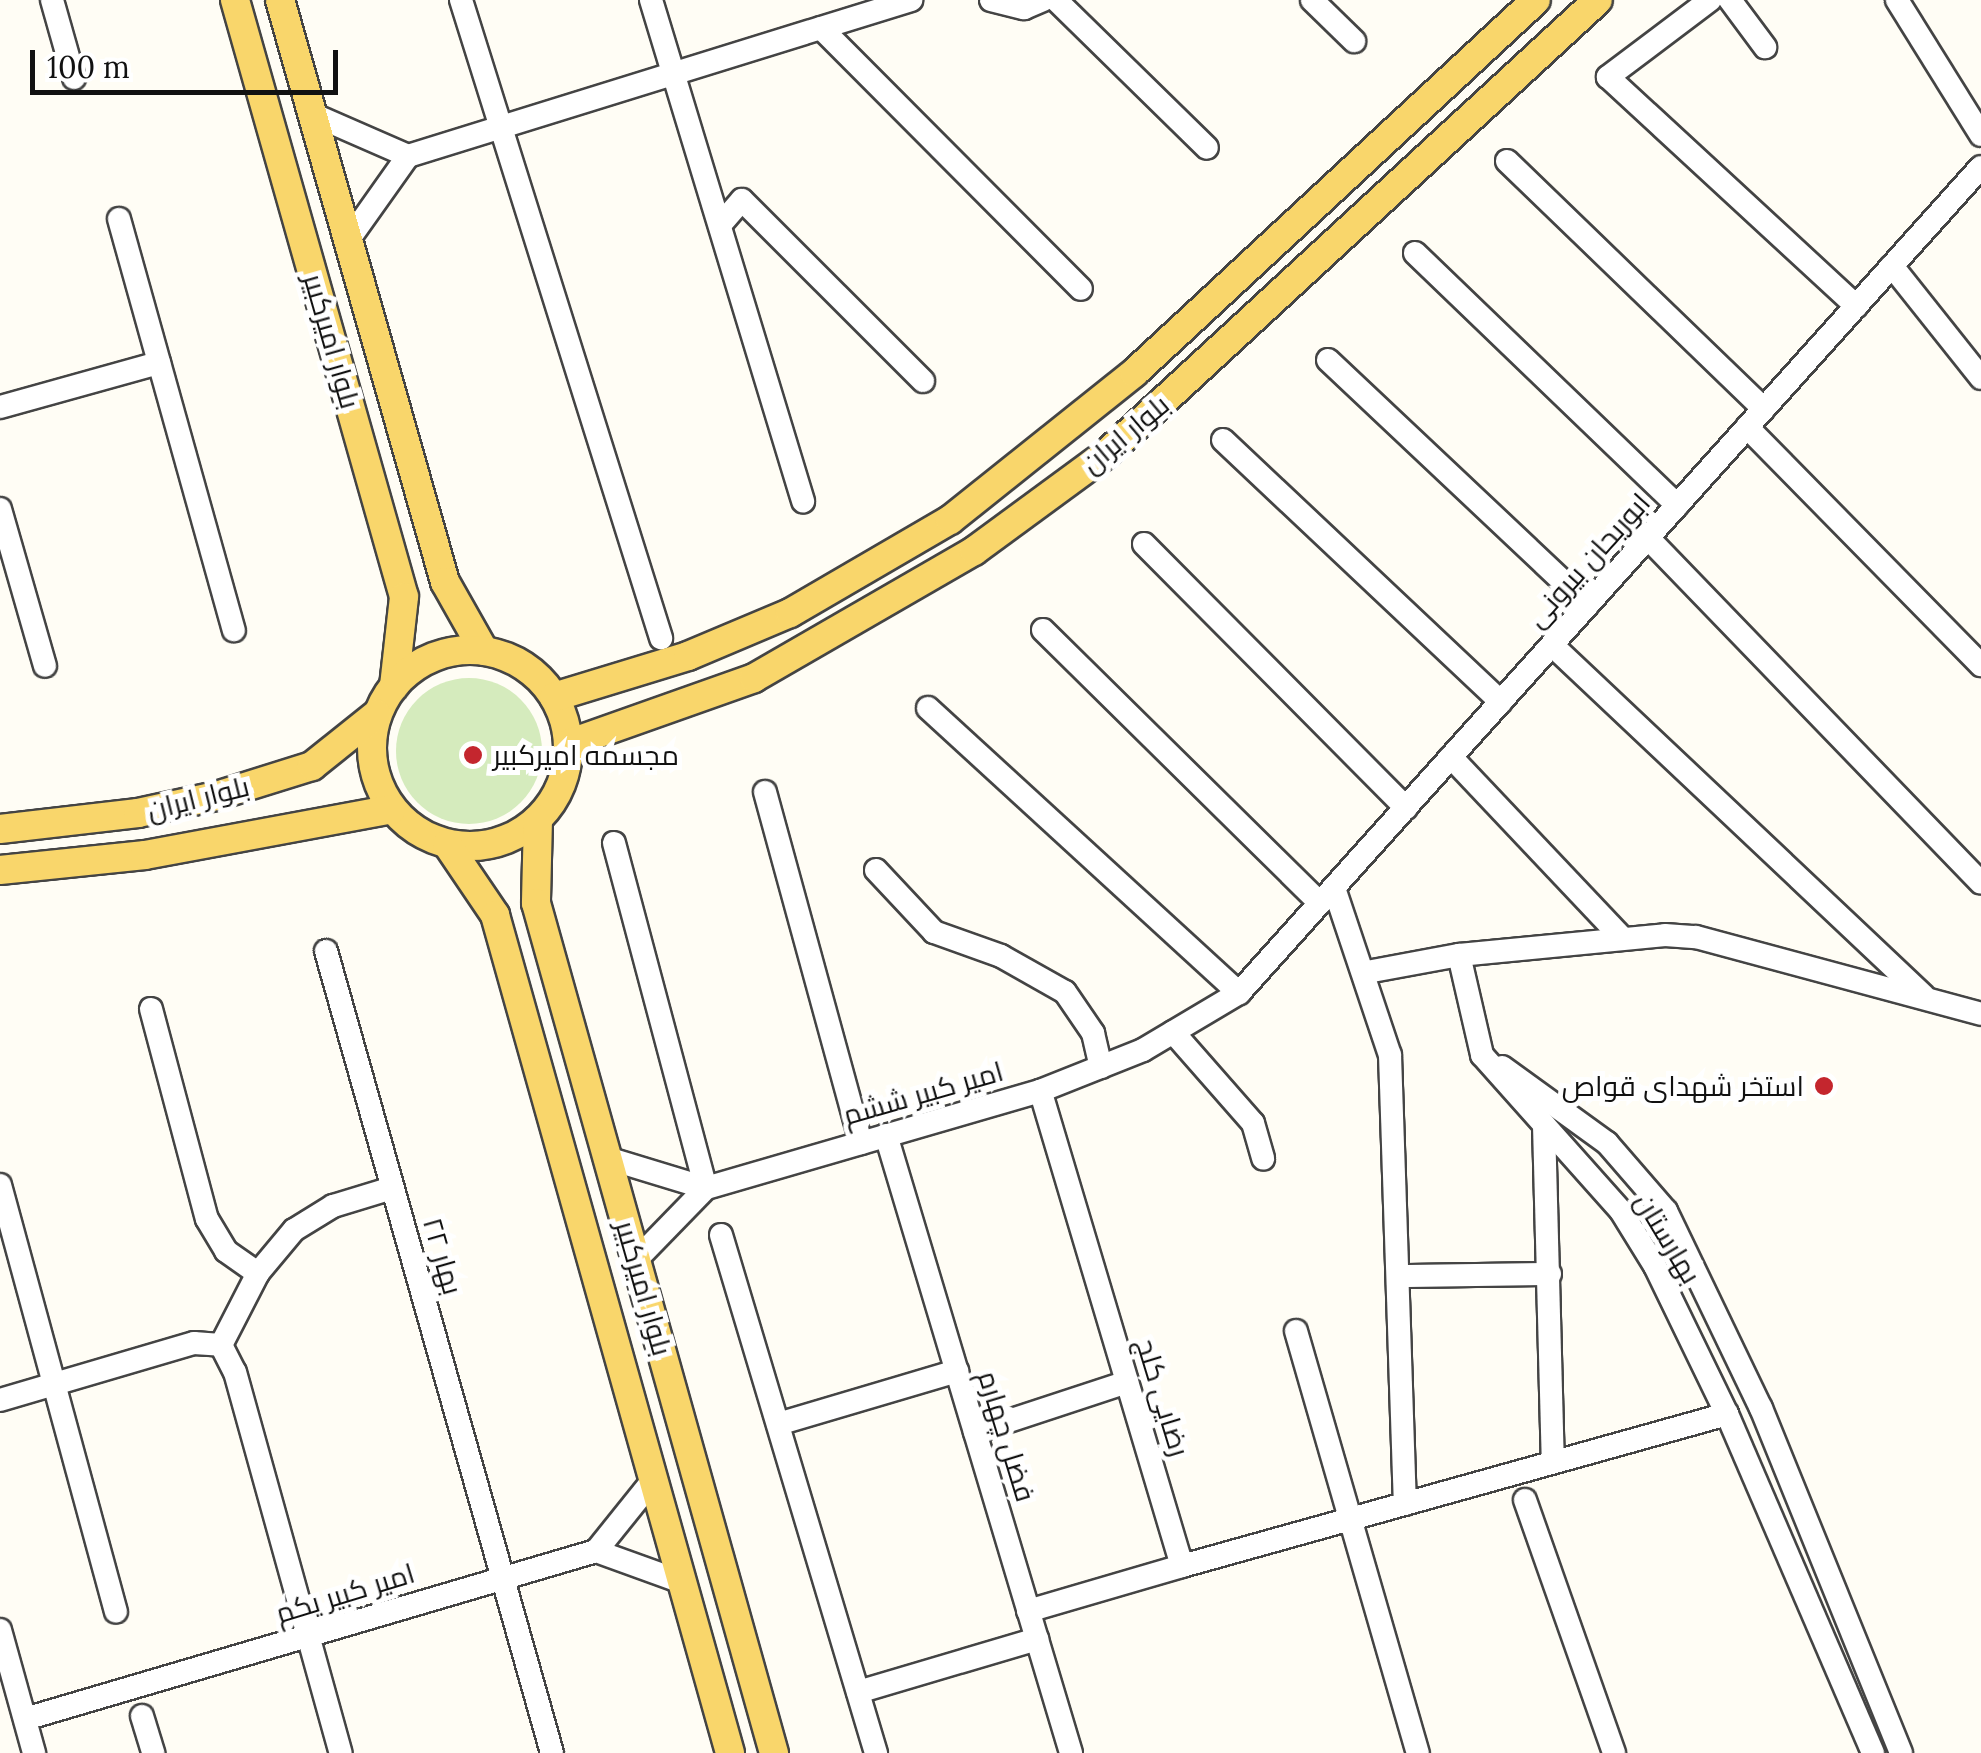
<!DOCTYPE html>
<html>
<head>
<meta charset="utf-8">
<style>
  body { margin:0 }
  #map { position:relative; width:1981px; height:1753px; overflow:hidden; background:#fffdf5; font-family:Lora,Cairo,serif }
  div>[style] { position:absolute }
  .green>* { inset:0; background:#d5ebbd }
  .round { border-radius:50% }
  .roads { filter:drop-shadow(2px 0 #444) drop-shadow(-2px 0 #444) drop-shadow(0 2px #444) drop-shadow(0 -2px #444) }
  .minor>* { height:22px; margin:-11px; padding:0 11px; transform-origin:11px; border-radius:11px; background:#fff }
  .major>* { height:28px; margin:-14px; padding:0 14px; transform-origin:14px; border-radius:14px; background:#f9d66b }
  .major>.ring { margin:-14px; padding:0; box-sizing:content-box; background:none; border:28px solid #f9d66b; border-radius:50% }
  .dots>* { width:28px; height:28px; translate:-50% -50%; box-sizing:border-box; border:5px solid #fff; border-radius:50% }
  span { translate:-50% -50%; white-space:nowrap; text-align:center; line-height:1.15; -webkit-text-stroke:10px #fff; paint-order:stroke }
  .street-label { font-size:28px; color:#111 }
  .poi-label { font-size:28px; color:#111 }
  .left { translate:0 -50%; text-align:left }
  .right { translate:-100% -50%; text-align:right }
  .scale { position:absolute; left:30px; top:50px; width:308px; height:45px; box-sizing:border-box; border:5px solid #111; border-top:0; padding-left:12px; font-size:30px; line-height:35px; white-space:nowrap; color:#111; -webkit-text-stroke:8px #fff; paint-order:stroke }
</style>
</head>
<body>
<div id="map">
  <div class="green">
    <div class="round" style="left:396px;top:678px;width:146px;height:146px"></div>
  </div>
  <div class="roads">
    <div class="minor">
      <div style="left:52px;top:0;width:81px;rotate:74.2deg"></div>
      <div style="left:461px;top:0;width:669px;rotate:72.59deg"></div>
      <div style="left:651px;top:0;width:524px;rotate:73.12deg"></div>
      <div style="left:991px;top:0;width:34px;rotate:14deg"></div>
      <div style="left:1024px;top:8px;width:21px;rotate:-23deg"></div>
      <div style="left:1056px;top:0;width:211px;rotate:44.4deg"></div>
      <div style="left:1312px;top:0;width:59px;rotate:44.3deg"></div>
      <div style="left:1710px;top:0;width:128px;rotate:143deg"></div>
      <div style="left:1608px;top:77px;width:338px;rotate:42.7deg"></div>
      <div style="left:1730px;top:0;width:59px;rotate:53.3deg"></div>
      <div style="left:1897px;top:0;width:159px;rotate:58.1deg"></div>
      <div style="left:821px;top:28px;width:368px;rotate:45.1deg"></div>
      <div style="left:312px;top:114px;width:105px;rotate:23.6deg"></div>
      <div style="left:408px;top:156px;width:527px;rotate:-17.23deg"></div>
      <div style="left:1507px;top:161px;width:357px;rotate:44deg"></div>
      <div style="left:119px;top:219px;width:427px;rotate:74.4deg"></div>
      <div style="left:720px;top:225px;width:33px;rotate:-49deg"></div>
      <div style="left:742px;top:200px;width:256px;rotate:45deg"></div>
      <div style="left:347px;top:242px;width:105px;rotate:-54.7deg"></div>
      <div style="left:1415px;top:253px;width:364px;rotate:43.9deg"></div>
      <div style="left:1892px;top:266px;width:143px;rotate:51.5deg"></div>
      <div style="left:1328px;top:360px;width:357px;rotate:43.3deg"></div>
      <div style="left:0;top:407px;width:165px;rotate:-15.5deg"></div>
      <div style="left:1747px;top:427px;width:334px;rotate:45.5deg"></div>
      <div style="left:1223px;top:440px;width:382px;rotate:43.3deg"></div>
      <div style="left:0;top:509px;width:163px;rotate:74deg"></div>
      <div style="left:1648px;top:538px;width:479px;rotate:46deg"></div>
      <div style="left:1144px;top:544px;width:372px;rotate:45.2deg"></div>
      <div style="left:1043px;top:630px;width:389px;rotate:44.6deg"></div>
      <div style="left:1552px;top:645px;width:511px;rotate:43.34deg"></div>
      <div style="left:928px;top:708px;width:422px;rotate:42.5deg"></div>
      <div style="left:1451px;top:757px;width:248px;rotate:46.6deg"></div>
      <div style="left:765px;top:792px;width:364px;rotate:74.7deg"></div>
      <div style="left:614px;top:843px;width:357px;rotate:75.1deg"></div>
      <div style="left:876px;top:870px;width:85px;rotate:46.9deg"></div>
      <div style="left:934px;top:932px;width:71px;rotate:19.7deg"></div>
      <div style="left:1001px;top:956px;width:73px;rotate:29.4deg"></div>
      <div style="left:1065px;top:992px;width:50px;rotate:55.7deg"></div>
      <div style="left:1093px;top:1033px;width:35px;rotate:77deg"></div>
      <div style="left:1334px;top:888px;width:176px;rotate:71.5deg"></div>
      <div style="left:1390px;top:1055px;width:449px;rotate:88.1deg"></div>
      <div style="left:326px;top:951px;width:833px;rotate:74.26deg"></div>
      <div style="left:1459px;top:955px;width:103px;rotate:77deg"></div>
      <div style="left:1482px;top:1055px;width:209px;rotate:48.3deg"></div>
      <div style="left:1621px;top:1211px;width:65px;rotate:58.3deg"></div>
      <div style="left:1655px;top:1266px;width:165px;rotate:64.1deg"></div>
      <div style="left:1727px;top:1414px;width:369px;rotate:66.7deg"></div>
      <div style="left:1367px;top:972px;width:94px;rotate:-10.5deg"></div>
      <div style="left:1459px;top:955px;width:207px;rotate:-5.5deg"></div>
      <div style="left:1665px;top:935px;width:31px;rotate:4deg"></div>
      <div style="left:1696px;top:937px;width:295px;rotate:15.1deg"></div>
      <div style="left:151px;top:1009px;width:217px;rotate:75.1deg"></div>
      <div style="left:207px;top:1219px;width:37px;rotate:59deg"></div>
      <div style="left:226px;top:1251px;width:39px;rotate:35deg"></div>
      <div style="left:1173px;top:1032px;width:121px;rotate:48.7deg"></div>
      <div style="left:1253px;top:1123px;width:37px;rotate:74deg"></div>
      <div style="left:1502px;top:1067px;width:130px;rotate:35.9deg"></div>
      <div style="left:1607px;top:1143px;width:90px;rotate:49.1deg"></div>
      <div style="left:1666px;top:1211px;width:219px;rotate:64.3deg"></div>
      <div style="left:1761px;top:1408px;width:372px;rotate:67.9deg"></div>
      <div style="left:1544px;top:1125px;width:335px;rotate:88.5deg"></div>
      <div style="left:886px;top:1135px;width:645px;rotate:73.33deg"></div>
      <div style="left:607px;top:1158px;width:103px;rotate:16.9deg"></div>
      <div style="left:0;top:1185px;width:442px;rotate:74.8deg"></div>
      <div style="left:721px;top:1235px;width:541px;rotate:73.34deg"></div>
      <div style="left:636px;top:1260px;width:100px;rotate:-45.8deg"></div>
      <div style="left:706px;top:1188px;width:348px;rotate:-16.2deg"></div>
      <div style="left:1040px;top:1091px;width:111px;rotate:-21.7deg"></div>
      <div style="left:1143px;top:1050px;width:112px;rotate:-30.7deg"></div>
      <div style="left:1239px;top:993px;width:1110px;rotate:-48.07deg"></div>
      <div style="left:1402px;top:1276px;width:148px;rotate:-0.8deg"></div>
      <div style="left:1296px;top:1331px;width:439px;rotate:73.9deg"></div>
      <div style="left:221px;top:1345px;width:30px;rotate:63deg"></div>
      <div style="left:235px;top:1372px;width:395px;rotate:74.5deg"></div>
      <div style="left:221px;top:1345px;width:81px;rotate:-62.8deg"></div>
      <div style="left:258px;top:1273px;width:56px;rotate:-50.1deg"></div>
      <div style="left:294px;top:1230px;width:46px;rotate:-31.6deg"></div>
      <div style="left:333px;top:1206px;width:62px;rotate:-17deg"></div>
      <div style="left:0;top:1400px;width:202px;rotate:-16.4deg"></div>
      <div style="left:194px;top:1343px;width:27px;rotate:4deg"></div>
      <div style="left:778px;top:1424px;width:187px;rotate:-16.5deg"></div>
      <div style="left:975px;top:1432px;width:160px;rotate:-18.2deg"></div>
      <div style="left:1525px;top:1500px;width:268px;rotate:70.6deg"></div>
      <div style="left:596px;top:1551px;width:91px;rotate:19.8deg"></div>
      <div style="left:1182px;top:1566px;width:566px;rotate:-15.58deg"></div>
      <div style="left:1028px;top:1611px;width:160px;rotate:-16.3deg"></div>
      <div style="left:1182px;top:1566px;width:496px;rotate:-106.6deg"></div>
      <div style="left:0;top:1630px;width:128px;rotate:74.5deg"></div>
      <div style="left:858px;top:1692px;width:187px;rotate:-16.5deg"></div>
      <div style="left:142px;top:1716px;width:39px;rotate:73deg"></div>
      <div style="left:25px;top:1719px;width:595px;rotate:-16.39deg"></div>
      <div style="left:596px;top:1551px;width:91px;rotate:-51.2deg"></div>
    </div>
    <div class="major">
      <div style="left:235px;top:0;width:620px;rotate:74.19deg"></div>
      <div style="left:404px;top:597px;width:90px;rotate:96.4deg"></div>
      <div style="left:280px;top:0;width:605px;rotate:74.17deg"></div>
      <div style="left:445px;top:582px;width:79px;rotate:60.5deg"></div>
      <div class="ring" style="left:372px;top:650px;width:168px;height:168px"></div>
      <div style="left:554px;top:697px;width:140px;rotate:-17deg"></div>
      <div style="left:688px;top:656px;width:111px;rotate:-22.9deg"></div>
      <div style="left:790px;top:613px;width:185px;rotate:-30.2deg"></div>
      <div style="left:950px;top:520px;width:236px;rotate:-38.6deg"></div>
      <div style="left:1134px;top:373px;width:548px;rotate:-42.86deg"></div>
      <div style="left:568px;top:744px;width:197px;rotate:-19.5deg"></div>
      <div style="left:754px;top:678px;width:254px;rotate:-30deg"></div>
      <div style="left:974px;top:551px;width:164px;rotate:-36.3deg"></div>
      <div style="left:1106px;top:454px;width:669px;rotate:-42.7deg"></div>
      <div style="left:538px;top:819px;width:84px;rotate:91.4deg"></div>
      <div style="left:536px;top:903px;width:883px;rotate:74.36deg"></div>
      <div style="left:0;top:829px;width:139px;rotate:-6.6deg"></div>
      <div style="left:138px;top:813px;width:80px;rotate:-12.3deg"></div>
      <div style="left:216px;top:796px;width:101px;rotate:-17.4deg"></div>
      <div style="left:312px;top:766px;width:83px;rotate:-38.7deg"></div>
      <div style="left:447px;top:844px;width:86px;rotate:55.9deg"></div>
      <div style="left:495px;top:915px;width:870px;rotate:74.33deg"></div>
      <div style="left:0;top:870px;width:146px;rotate:-5.9deg"></div>
      <div style="left:145px;top:855px;width:251px;rotate:-10.5deg"></div>
    </div>
  </div>
  <div class="dots">
    <div style="left:473px;top:755px;background:#c4262e"></div>
    <div style="left:1824px;top:1086px;background:#c4262e"></div>
  </div>
  <div class="street-label">
    <span style="left:332px;top:341px;rotate:74deg">بلوار امیرکبیر</span>
    <span style="left:1125px;top:434px;rotate:-40deg">بلوار ایران</span>
    <span style="left:1588px;top:560px;rotate:-48deg">ابوریحان بیرونی</span>
    <span style="left:198px;top:798px;rotate:-14deg">بلوار ایران</span>
    <span style="left:923px;top:1093px;rotate:-16deg">امیر کبیر ششم</span>
    <span style="left:1668px;top:1238px;rotate:59deg">بهارستان</span>
    <span style="left:443px;top:1256px;rotate:74deg">بهار ۲۲</span>
    <span style="left:644px;top:1288px;rotate:74deg">بلوار امیرکبیر</span>
    <span style="left:1163px;top:1397px;rotate:73deg">رضایی کلج</span>
    <span style="left:1007px;top:1436px;rotate:73deg">فضل چهارم</span>
    <span style="left:345px;top:1593px;rotate:-17deg">امیر کبیر یکم</span>
  </div>
  <div class="poi-label">
    <span class="left" style="left:493px;top:755px">مجسمه امیرکبیر</span>
    <span class="right" style="left:1804px;top:1086px">استخر شهدای قواص</span>
  </div>
  <div class="scale">100 m</div>
</div>
</body>
</html>
